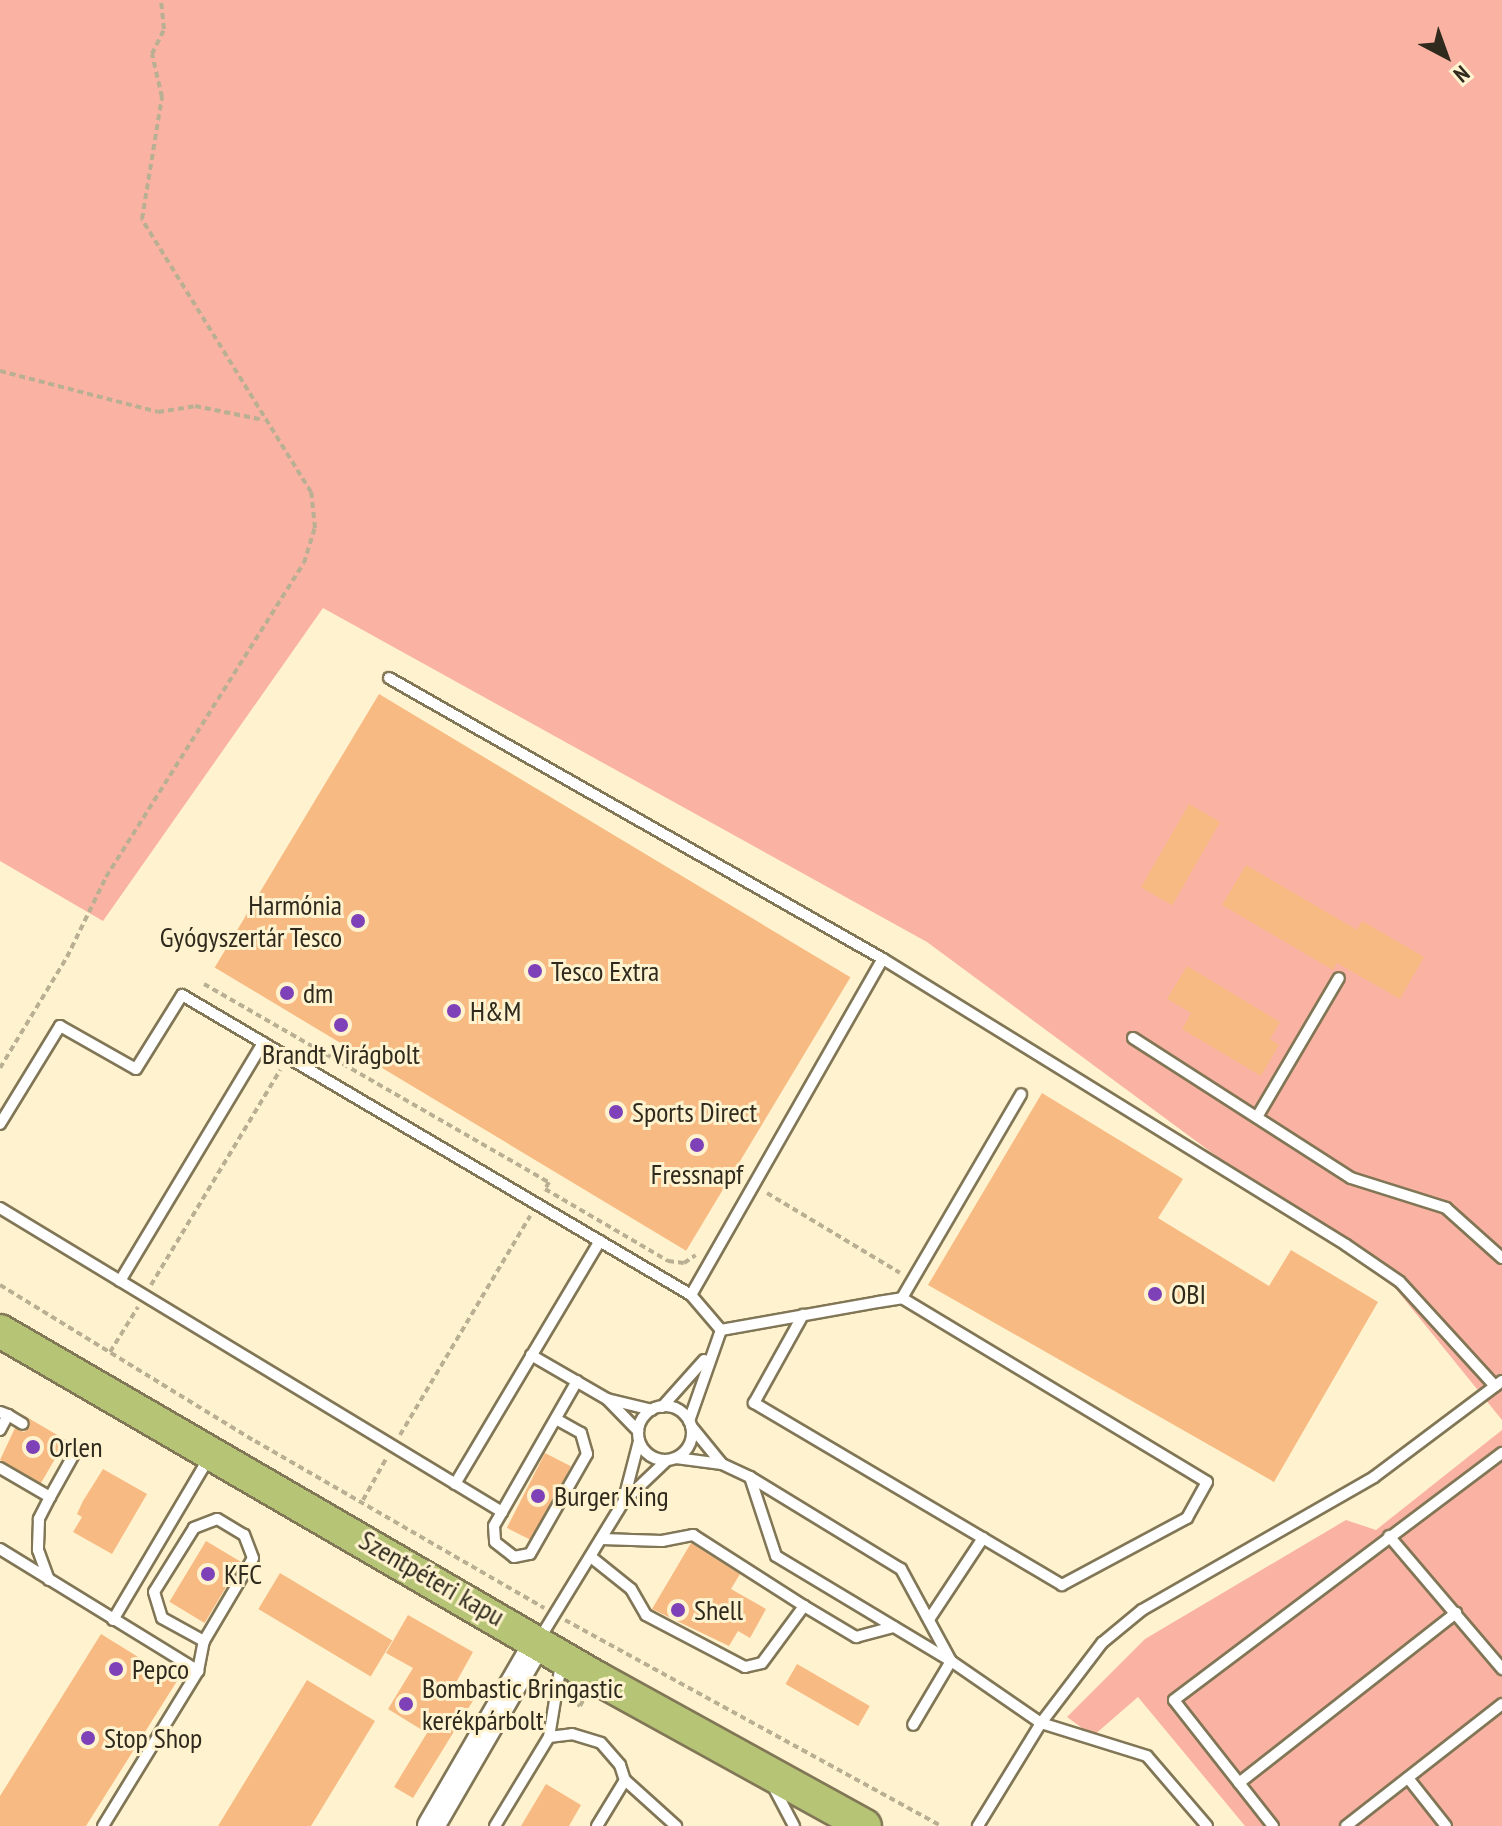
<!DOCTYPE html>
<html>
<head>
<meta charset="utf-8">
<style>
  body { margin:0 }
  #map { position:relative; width:1502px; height:1826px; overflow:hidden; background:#fff3cf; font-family:"PT Sans Narrow",sans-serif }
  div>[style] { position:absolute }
  .green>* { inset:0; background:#fab2a3 }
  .building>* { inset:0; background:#f8ba83; transform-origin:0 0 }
  .path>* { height:4px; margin-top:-2px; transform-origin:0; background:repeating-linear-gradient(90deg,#b9af93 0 6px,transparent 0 10px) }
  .roads { filter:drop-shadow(2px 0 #817656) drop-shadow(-2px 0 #817656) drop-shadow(0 2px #817656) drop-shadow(0 -2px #817656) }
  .service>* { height:10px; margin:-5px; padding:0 5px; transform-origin:5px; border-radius:5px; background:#fff }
  .service>.ring { margin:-5px; padding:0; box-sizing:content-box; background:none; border:10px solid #fff; border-radius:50% }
  .tertiary>* { height:26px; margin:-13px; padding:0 13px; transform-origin:13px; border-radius:13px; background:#fff }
  .primary>* { height:32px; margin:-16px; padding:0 16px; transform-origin:16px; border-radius:16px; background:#b5c475 }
  .dots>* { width:22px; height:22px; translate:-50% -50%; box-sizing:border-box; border:4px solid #fff3cf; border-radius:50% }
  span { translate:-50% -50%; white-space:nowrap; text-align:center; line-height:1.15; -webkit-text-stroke:6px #fff3cf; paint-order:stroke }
  .poi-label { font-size:28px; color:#2f2a1d }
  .right { translate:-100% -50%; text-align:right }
  .left { translate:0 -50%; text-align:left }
  .street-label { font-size:28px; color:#2f2a1d }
  .north { position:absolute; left:1406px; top:16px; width:80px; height:80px; -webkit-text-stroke:6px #fff3cf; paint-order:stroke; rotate:139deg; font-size:22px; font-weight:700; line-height:32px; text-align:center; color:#2f2a1d }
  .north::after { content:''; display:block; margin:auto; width:28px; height:36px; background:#2f2a1d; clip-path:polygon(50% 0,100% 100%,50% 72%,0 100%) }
</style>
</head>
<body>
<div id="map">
  <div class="green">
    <div style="clip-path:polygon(0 0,1502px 0,1502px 1420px,1396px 1289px,927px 942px,323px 608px,103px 921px,0 861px)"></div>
    <div style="clip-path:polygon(1502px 1430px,1502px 1826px,1245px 1826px,1138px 1697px,1093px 1736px,1067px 1717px,1145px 1639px,1346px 1520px,1376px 1530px)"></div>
  </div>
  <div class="building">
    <div style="left:379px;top:694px;width:550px;height:319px;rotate:31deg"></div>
    <div style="left:1189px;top:804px;width:36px;height:96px;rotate:30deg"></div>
    <div style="clip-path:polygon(1246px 865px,1357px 930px,1362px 921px,1424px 957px,1400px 999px,1337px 963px,1333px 970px,1222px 905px)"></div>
    <div style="clip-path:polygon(1187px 966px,1280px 1022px,1270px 1039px,1279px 1045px,1261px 1076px,1182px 1029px,1191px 1013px,1167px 999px)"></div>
    <div style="clip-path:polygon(1042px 1093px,1183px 1179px,1158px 1218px,1269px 1286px,1291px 1250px,1378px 1302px,1274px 1482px,928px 1285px)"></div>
    <div style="clip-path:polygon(23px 1415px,66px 1440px,41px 1483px,0 1460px,15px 1428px,24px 1432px,30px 1427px)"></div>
    <div style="left:545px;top:1453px;width:29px;height:84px;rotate:27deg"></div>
    <div style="clip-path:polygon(103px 1469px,147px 1494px,112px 1554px,73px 1532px,82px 1517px,77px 1514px,83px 1501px)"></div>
    <div style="left:206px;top:1541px;width:41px;height:71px;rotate:31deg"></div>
    <div style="clip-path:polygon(691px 1543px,740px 1574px,731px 1589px,766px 1609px,750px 1638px,738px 1631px,729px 1646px,652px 1609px)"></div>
    <div style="left:280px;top:1573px;width:131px;height:42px;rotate:31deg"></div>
    <div style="clip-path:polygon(408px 1615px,473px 1652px,454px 1686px,474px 1699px,413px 1798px,394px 1787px,427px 1733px,388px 1709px,413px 1668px,386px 1653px)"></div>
    <div style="clip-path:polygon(101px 1634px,177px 1681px,86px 1826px,0 1826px,0 1796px)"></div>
    <div style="left:797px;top:1664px;width:84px;height:23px;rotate:30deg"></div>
    <div style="clip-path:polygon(307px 1680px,375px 1721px,311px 1826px,218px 1826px)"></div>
    <div style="clip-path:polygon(546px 1784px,581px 1805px,569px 1826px,521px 1826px)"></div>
  </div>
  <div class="path">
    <div style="left:0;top:371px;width:163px;rotate:14.5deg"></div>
    <div style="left:158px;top:412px;width:37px;rotate:-9deg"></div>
    <div style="left:195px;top:406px;width:70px;rotate:11.5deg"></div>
    <div style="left:204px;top:984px;width:398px;rotate:29.9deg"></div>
    <div style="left:549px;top:1182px;width:10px;rotate:119deg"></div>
    <div style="left:0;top:1068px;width:130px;rotate:-58.9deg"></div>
    <div style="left:67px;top:957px;width:89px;rotate:-64deg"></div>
    <div style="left:106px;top:877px;width:371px;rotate:-57.8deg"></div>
    <div style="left:304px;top:563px;width:37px;rotate:-73deg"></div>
    <div style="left:315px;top:528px;width:36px;rotate:-96deg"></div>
    <div style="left:311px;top:492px;width:321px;rotate:-121.8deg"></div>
    <div style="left:142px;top:219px;width:124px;rotate:-80.7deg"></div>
    <div style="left:162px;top:97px;width:44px;rotate:-103.1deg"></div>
    <div style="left:152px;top:54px;width:28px;rotate:-64deg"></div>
    <div style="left:164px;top:29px;width:29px;rotate:-96deg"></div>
    <div style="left:545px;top:1189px;width:143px;rotate:30.3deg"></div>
    <div style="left:668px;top:1261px;width:16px;rotate:7deg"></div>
    <div style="left:684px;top:1263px;width:14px;rotate:-34deg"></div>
    <div style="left:767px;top:1193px;width:155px;rotate:31deg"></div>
    <div style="left:0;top:1285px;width:299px;rotate:31.5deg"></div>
    <div style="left:255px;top:1441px;width:334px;rotate:30deg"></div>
    <div style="left:151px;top:1285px;width:251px;rotate:-59deg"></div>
    <div style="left:110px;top:1352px;width:53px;rotate:-58.1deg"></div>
    <div style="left:400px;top:1435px;width:255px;rotate:-59.3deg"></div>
    <div style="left:363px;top:1500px;width:49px;rotate:-60.8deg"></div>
    <div style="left:565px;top:1620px;width:430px;rotate:28.7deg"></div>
    <div style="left:569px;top:1699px;width:13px;rotate:32deg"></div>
    <div style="left:580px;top:1706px;width:10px;rotate:-61deg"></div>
  </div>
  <div class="roads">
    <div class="service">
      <div style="left:389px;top:678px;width:568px;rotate:29.63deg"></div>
      <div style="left:883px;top:959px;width:544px;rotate:31.7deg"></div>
      <div style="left:1346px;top:1245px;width:65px;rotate:34.4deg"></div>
      <div style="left:1400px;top:1282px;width:141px;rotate:47.6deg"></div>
      <div style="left:1133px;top:1038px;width:259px;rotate:32.7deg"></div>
      <div style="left:1351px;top:1178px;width:100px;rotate:17.5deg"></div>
      <div style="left:1446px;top:1208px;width:75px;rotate:41.8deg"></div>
      <div style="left:1257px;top:1117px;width:161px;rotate:-59.5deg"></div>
      <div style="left:0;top:1124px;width:115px;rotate:-58.5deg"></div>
      <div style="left:60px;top:1026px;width:87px;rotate:29.5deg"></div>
      <div style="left:136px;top:1069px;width:87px;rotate:-58.1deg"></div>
      <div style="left:182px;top:995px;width:591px;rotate:30.51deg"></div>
      <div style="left:691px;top:1295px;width:46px;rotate:49.4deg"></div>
      <div style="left:721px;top:1330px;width:159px;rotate:-10.1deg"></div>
      <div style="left:878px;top:1302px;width:24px;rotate:-9deg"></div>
      <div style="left:902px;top:1298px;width:356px;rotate:31.1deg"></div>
      <div style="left:1207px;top:1482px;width:41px;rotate:119.1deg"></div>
      <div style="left:1187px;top:1518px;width:142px;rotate:151.8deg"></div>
      <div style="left:1062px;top:1585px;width:358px;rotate:-149.4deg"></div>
      <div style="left:754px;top:1403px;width:101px;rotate:-60.9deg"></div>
      <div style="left:0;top:1208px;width:587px;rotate:31.2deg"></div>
      <div style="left:502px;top:1512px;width:151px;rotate:-60.2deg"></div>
      <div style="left:120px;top:1281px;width:278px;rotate:-59deg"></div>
      <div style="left:691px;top:1295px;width:387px;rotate:-60.3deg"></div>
      <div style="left:902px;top:1298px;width:236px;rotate:-59.7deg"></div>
      <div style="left:531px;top:1355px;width:88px;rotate:30.1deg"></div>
      <div style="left:607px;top:1399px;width:45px;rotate:45.9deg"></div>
      <div style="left:607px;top:1399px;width:46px;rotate:13.7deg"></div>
      <div class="ring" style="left:638px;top:1406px;width:44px;height:44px"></div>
      <div style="left:662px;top:1407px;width:63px;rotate:-48.2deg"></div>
      <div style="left:0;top:1412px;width:9px;rotate:21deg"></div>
      <div style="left:8px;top:1415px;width:17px;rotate:118deg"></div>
      <div style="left:8px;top:1415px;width:17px;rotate:31deg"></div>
      <div style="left:689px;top:1421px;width:96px;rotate:-70.6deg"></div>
      <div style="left:691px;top:1426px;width:49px;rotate:50.8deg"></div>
      <div style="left:676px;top:1458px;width:46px;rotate:7.4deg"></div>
      <div style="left:722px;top:1464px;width:31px;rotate:25deg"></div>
      <div style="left:750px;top:1477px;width:177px;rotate:31.4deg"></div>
      <div style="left:901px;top:1569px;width:105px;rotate:61.5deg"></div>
      <div style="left:951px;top:1661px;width:109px;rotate:34.6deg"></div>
      <div style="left:1041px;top:1723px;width:121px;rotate:121.5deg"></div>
      <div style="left:0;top:1468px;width:58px;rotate:30.1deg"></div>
      <div style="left:50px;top:1497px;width:25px;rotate:117deg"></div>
      <div style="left:39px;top:1519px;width:31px;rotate:92deg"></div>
      <div style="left:38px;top:1550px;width:32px;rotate:70deg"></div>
      <div style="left:750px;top:1477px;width:83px;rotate:71.8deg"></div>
      <div style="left:776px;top:1556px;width:204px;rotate:31deg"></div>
      <div style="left:951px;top:1661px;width:74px;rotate:120.7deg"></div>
      <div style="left:455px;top:1484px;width:283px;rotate:-59.2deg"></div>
      <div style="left:50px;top:1497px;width:49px;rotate:-60.8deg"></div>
      <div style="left:74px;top:1454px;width:6px;rotate:-149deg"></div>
      <div style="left:624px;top:1499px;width:60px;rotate:-75.5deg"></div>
      <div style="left:502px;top:1512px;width:16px;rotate:120deg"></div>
      <div style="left:494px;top:1526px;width:16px;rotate:86deg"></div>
      <div style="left:495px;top:1542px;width:24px;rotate:38deg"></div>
      <div style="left:514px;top:1557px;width:16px;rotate:-11deg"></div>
      <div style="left:530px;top:1554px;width:115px;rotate:-60.3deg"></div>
      <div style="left:587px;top:1454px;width:22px;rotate:-106deg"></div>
      <div style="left:581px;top:1433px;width:29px;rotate:-151deg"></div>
      <div style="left:1389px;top:1536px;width:175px;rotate:49.6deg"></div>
      <div style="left:602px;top:1539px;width:60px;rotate:1.9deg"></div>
      <div style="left:662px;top:1541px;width:32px;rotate:-11deg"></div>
      <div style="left:693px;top:1535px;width:132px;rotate:32.6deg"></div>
      <div style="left:0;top:1549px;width:233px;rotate:31.6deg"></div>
      <div style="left:591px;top:1557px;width:51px;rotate:38.7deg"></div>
      <div style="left:631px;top:1589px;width:30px;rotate:60deg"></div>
      <div style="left:646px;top:1615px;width:112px;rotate:27.7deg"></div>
      <div style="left:745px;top:1667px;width:17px;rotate:-13deg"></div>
      <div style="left:762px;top:1663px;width:71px;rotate:-53.6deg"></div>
      <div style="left:804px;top:1606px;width:61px;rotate:30.8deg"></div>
      <div style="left:856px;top:1637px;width:39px;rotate:-15deg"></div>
      <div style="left:930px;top:1618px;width:96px;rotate:-56.5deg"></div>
      <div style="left:113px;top:1620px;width:191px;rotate:-59.4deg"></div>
      <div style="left:540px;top:1638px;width:161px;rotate:-58.5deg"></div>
      <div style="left:624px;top:1501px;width:58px;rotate:-43.6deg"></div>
      <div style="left:549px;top:1737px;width:23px;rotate:-7deg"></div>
      <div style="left:572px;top:1734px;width:30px;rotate:17deg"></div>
      <div style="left:601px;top:1743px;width:29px;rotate:49deg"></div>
      <div style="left:620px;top:1765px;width:16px;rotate:72deg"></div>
      <div style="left:625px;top:1780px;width:54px;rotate:121.3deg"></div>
      <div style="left:1408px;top:1778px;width:61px;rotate:51.6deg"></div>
      <div style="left:625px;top:1780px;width:69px;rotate:42deg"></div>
      <div style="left:1239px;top:1783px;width:276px;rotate:-38.1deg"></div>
      <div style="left:773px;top:1786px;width:45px;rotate:62.3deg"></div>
      <div style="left:103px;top:1826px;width:182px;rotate:-58.5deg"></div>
      <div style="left:198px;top:1671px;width:31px;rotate:-79deg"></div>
      <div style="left:204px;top:1641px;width:96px;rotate:-59.4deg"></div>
      <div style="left:253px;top:1558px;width:25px;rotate:-111deg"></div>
      <div style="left:244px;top:1535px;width:31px;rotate:-149deg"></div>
      <div style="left:217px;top:1519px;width:25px;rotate:159deg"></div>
      <div style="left:194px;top:1528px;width:75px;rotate:122deg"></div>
      <div style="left:154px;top:1592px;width:27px;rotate:73deg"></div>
      <div style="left:162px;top:1618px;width:48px;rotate:28.7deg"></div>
      <div style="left:495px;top:1826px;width:104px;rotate:-58.8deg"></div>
      <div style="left:549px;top:1737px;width:74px;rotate:-80.7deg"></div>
      <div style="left:1207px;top:1826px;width:92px;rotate:-130.6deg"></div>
      <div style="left:1147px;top:1756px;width:111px;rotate:-162.7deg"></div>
      <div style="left:1041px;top:1723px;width:101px;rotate:-52.7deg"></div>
      <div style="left:1102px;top:1643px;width:52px;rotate:-39.5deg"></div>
      <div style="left:1142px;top:1610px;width:267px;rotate:-29.8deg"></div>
      <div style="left:1374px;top:1477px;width:160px;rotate:-36.9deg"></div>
      <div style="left:1273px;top:1826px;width:160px;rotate:-128.2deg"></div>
      <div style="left:1174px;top:1700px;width:411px;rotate:-37deg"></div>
      <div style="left:1346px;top:1826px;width:198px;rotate:-38deg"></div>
    </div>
    <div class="tertiary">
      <div style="left:431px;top:1826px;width:215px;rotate:-59.9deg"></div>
    </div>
    <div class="primary">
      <div style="left:0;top:1331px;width:691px;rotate:30.17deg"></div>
      <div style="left:597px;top:1678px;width:306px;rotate:28.9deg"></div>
    </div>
  </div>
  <div class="dots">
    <div style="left:358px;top:921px;background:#7e41b7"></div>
    <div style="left:535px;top:971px;background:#7e41b7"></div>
    <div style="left:287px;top:993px;background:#7e41b7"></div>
    <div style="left:454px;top:1011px;background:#7e41b7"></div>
    <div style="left:341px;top:1025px;background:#7e41b7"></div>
    <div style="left:616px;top:1112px;background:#7e41b7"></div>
    <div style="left:697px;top:1145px;background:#7e41b7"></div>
    <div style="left:1155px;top:1294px;background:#7e41b7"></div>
    <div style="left:33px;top:1447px;background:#7e41b7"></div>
    <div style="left:538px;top:1496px;background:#7e41b7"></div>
    <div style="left:208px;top:1574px;background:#7e41b7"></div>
    <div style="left:678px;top:1610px;background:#7e41b7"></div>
    <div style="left:116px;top:1669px;background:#7e41b7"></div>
    <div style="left:406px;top:1704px;background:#7e41b7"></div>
    <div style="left:88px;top:1738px;background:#7e41b7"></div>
  </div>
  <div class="poi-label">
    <span class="right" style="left:342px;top:921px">Harmónia<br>Gyógyszertár Tesco</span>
    <span class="left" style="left:551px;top:971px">Tesco Extra</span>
    <span class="left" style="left:303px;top:993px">dm</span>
    <span class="left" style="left:470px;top:1011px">H&amp;M</span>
    <span style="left:341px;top:1054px">Brandt Virágbolt</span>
    <span class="left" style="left:632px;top:1112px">Sports Direct</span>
    <span style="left:697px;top:1174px">Fressnapf</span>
    <span class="left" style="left:1171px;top:1294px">OBI</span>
    <span class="left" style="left:49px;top:1447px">Orlen</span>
    <span class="left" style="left:554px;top:1496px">Burger King</span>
    <span class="left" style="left:224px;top:1574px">KFC</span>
    <span class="left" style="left:694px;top:1610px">Shell</span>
    <span class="left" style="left:132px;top:1669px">Pepco</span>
    <span class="left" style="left:422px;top:1704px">Bombastic Bringastic<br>kerékpárbolt</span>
    <span class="left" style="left:104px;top:1738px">Stop Shop</span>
  </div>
  <div class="street-label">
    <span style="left:432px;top:1578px;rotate:30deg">Szentpéteri kapu</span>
  </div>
  <div class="north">N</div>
</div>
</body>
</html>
